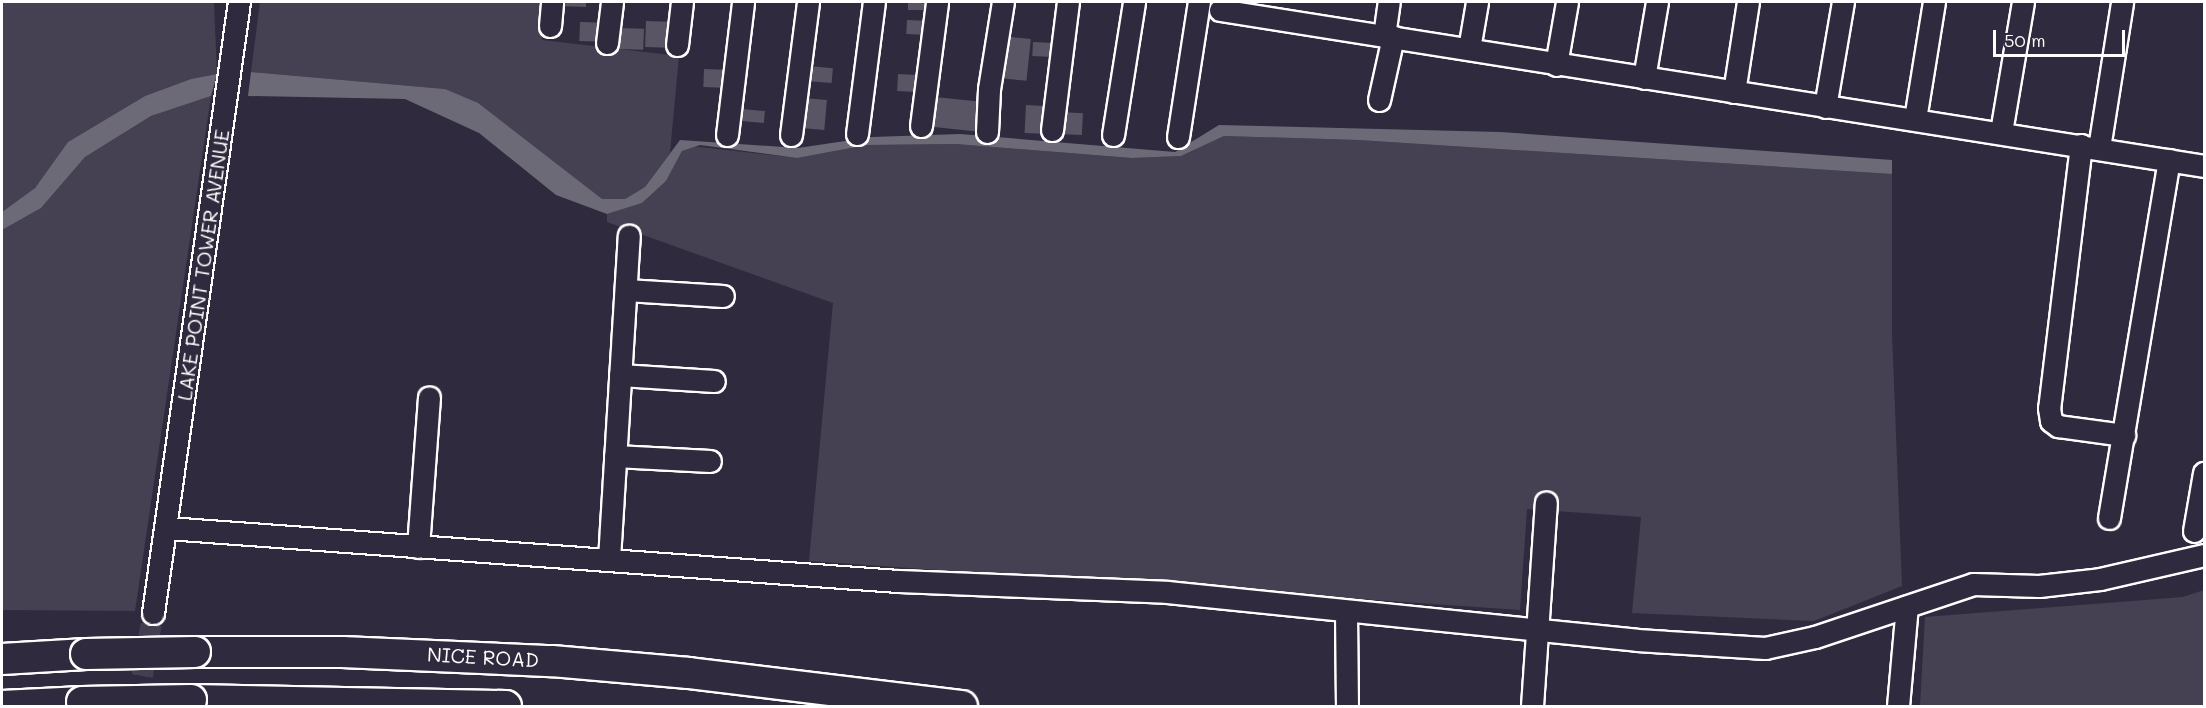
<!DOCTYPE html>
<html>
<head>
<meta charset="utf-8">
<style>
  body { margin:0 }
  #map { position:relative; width:2206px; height:708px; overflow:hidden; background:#2f2a3d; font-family:Mali,sans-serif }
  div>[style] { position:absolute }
  .green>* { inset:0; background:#464152 }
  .water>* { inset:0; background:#6d6a77 }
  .building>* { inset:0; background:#595564; transform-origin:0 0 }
  .minor-tunnel>* { height:21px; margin-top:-10.5px; transform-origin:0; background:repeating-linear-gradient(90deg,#443f50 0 21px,transparent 0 31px) }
  .roads { filter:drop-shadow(2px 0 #fff) drop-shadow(-2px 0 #fff) drop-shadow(0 2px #fff) drop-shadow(0 -2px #fff) }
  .minor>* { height:21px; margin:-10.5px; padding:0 10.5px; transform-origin:10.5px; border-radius:10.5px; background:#2f2a3d }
  .highway>* { height:30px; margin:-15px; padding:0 15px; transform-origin:15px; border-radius:15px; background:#2f2a3d }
  .bridges { filter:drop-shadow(2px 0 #fff) drop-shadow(-2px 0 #fff) drop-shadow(0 2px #fff) drop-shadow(0 -2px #fff) }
  .highway-bridge>* { height:30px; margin:-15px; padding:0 15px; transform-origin:15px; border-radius:15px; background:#2f2a3d }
  span { translate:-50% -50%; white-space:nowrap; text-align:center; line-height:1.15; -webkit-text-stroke:4.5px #2f2a3d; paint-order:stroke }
  .street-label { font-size:20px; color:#fff }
  .frame { position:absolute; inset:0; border:3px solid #fff; pointer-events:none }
  .scale { position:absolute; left:1993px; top:30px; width:132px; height:27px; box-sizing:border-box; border:3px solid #fff; border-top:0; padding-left:8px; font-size:18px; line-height:21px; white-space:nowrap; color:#fff; -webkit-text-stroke:4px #2f2a3d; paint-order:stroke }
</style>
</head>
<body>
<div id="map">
  <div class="green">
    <div style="clip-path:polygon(2px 2px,214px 2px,217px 74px,191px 79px,145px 96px,68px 142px,35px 188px,2px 212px)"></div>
    <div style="clip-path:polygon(260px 2px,545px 2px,542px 40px,679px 56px,670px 153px,645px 187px,625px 199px,602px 199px,445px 89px,251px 72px)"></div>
    <div style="clip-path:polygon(211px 96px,135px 611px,2px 610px,2px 230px,41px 208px,85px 157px,151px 116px)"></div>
    <div style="clip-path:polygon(1224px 136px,1358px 140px,1892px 174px,1892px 333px,1902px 586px,1814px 621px,1632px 613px,1641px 517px,1527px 509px,1520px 610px,809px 561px,833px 303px,607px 222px,607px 214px,642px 203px,666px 181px,682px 151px,691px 146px,797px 158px,867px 145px,956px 144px,1132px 158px,1181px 156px)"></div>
    <div style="clip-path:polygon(2204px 590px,2204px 706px,1920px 706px,1925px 617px,2183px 597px)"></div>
  </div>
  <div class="water">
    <div style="clip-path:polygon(251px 72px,445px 89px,478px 103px,602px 199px,625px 199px,645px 187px,680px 140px,798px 148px,872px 137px,960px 134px,1175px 152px,1219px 125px,1500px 132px,1892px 160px,1892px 174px,1358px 140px,1224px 136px,1181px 156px,1132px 158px,956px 144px,867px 145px,797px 158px,700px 145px,682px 151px,666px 181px,642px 203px,607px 214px,556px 195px,479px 133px,405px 99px,248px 96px)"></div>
    <div style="clip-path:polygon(217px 74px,211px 96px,151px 116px,85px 157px,41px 208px,2px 230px,2px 212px,35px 188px,68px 142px,145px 96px,191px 79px)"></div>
  </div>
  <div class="building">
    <div style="clip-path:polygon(559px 2px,586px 2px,586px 7px,558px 6px)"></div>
    <div style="left:908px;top:2px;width:21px;height:8px"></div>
    <div style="left:907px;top:20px;width:21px;height:14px;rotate:3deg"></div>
    <div style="left:646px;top:21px;width:23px;height:26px;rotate:2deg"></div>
    <div style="left:580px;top:22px;width:23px;height:19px;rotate:2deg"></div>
    <div style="left:619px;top:28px;width:25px;height:21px;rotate:2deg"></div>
    <div style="left:1002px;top:36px;width:29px;height:42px;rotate:6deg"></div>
    <div style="left:1033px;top:42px;width:20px;height:14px;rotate:3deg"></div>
    <div style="left:808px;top:66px;width:25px;height:15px;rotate:5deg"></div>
    <div style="left:704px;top:69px;width:26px;height:18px;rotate:2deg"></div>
    <div style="left:898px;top:74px;width:19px;height:17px;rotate:3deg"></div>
    <div style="left:935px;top:97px;width:49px;height:30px;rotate:6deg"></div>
    <div style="left:804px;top:98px;width:23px;height:30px;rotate:5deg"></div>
    <div style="left:1026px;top:105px;width:22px;height:28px;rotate:3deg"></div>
    <div style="left:742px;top:109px;width:23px;height:12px;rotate:5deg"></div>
    <div style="left:1061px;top:112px;width:22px;height:22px;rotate:3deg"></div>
  </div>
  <div class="minor-tunnel">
    <div style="left:137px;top:706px;width:94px;rotate:-80.2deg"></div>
  </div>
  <div class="roads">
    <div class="minor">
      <div style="left:1220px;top:10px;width:996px;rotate:9.01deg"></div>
      <div style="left:550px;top:26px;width:24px;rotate:-85deg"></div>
      <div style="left:1384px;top:36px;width:34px;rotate:-82deg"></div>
      <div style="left:607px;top:43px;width:41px;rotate:-83deg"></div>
      <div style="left:677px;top:45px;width:43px;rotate:-83.4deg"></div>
      <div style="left:1469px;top:49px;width:48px;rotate:-80.3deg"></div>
      <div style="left:1556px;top:65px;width:64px;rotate:-80.1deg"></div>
      <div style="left:1644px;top:78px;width:77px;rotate:-80.3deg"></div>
      <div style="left:1734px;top:92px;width:91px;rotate:-81.2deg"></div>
      <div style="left:1379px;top:100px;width:65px;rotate:-77.5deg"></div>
      <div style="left:1825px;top:107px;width:107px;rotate:-80.3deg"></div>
      <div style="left:1915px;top:119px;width:119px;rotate:-80.8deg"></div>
      <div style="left:921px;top:126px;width:125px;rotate:-82.6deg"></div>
      <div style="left:1052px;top:130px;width:129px;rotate:-82.9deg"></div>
      <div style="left:987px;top:132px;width:43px;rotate:-87.3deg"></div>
      <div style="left:989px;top:89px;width:88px;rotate:-80.9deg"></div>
      <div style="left:2001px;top:132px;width:132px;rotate:-80.4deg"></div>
      <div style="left:857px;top:134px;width:133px;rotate:-82.7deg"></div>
      <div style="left:727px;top:135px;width:134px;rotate:-83.1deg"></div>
      <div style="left:791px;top:135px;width:134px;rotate:-82.7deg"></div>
      <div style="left:1113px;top:135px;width:135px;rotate:-81deg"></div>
      <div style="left:1178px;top:137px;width:137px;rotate:-81.2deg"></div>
      <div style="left:2081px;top:145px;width:265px;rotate:96.9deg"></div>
      <div style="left:2049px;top:408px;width:13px;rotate:81deg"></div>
      <div style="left:2051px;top:421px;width:9px;rotate:36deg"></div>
      <div style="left:2058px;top:426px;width:67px;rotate:7.8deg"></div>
      <div style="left:2099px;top:148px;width:148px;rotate:-81deg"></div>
      <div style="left:626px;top:290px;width:97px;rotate:3.5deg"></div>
      <div style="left:620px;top:375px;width:94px;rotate:3.7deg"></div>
      <div style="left:615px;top:456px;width:95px;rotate:3deg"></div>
      <div style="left:2109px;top:518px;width:363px;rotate:-80.5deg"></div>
      <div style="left:167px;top:528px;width:732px;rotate:4.15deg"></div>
      <div style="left:897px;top:581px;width:270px;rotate:2.3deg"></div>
      <div style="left:1167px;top:592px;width:472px;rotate:5.8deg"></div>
      <div style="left:1637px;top:640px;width:128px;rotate:3.6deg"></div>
      <div style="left:1765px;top:648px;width:51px;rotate:-12.4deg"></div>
      <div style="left:1815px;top:637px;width:167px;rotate:-18.5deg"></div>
      <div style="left:1973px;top:584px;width:66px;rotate:1.7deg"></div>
      <div style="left:2039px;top:586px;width:61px;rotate:-6.5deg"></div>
      <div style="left:2100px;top:579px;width:107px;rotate:-13deg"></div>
      <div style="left:2194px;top:531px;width:59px;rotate:-80.2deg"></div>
      <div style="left:418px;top:547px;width:150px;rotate:-85.8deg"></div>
      <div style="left:609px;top:559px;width:324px;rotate:-86.5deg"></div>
      <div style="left:1346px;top:611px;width:95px;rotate:89.4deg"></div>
      <div style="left:153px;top:613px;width:617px;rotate:-81.99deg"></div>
      <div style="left:1532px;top:706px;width:204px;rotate:-86.1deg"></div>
      <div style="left:1898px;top:706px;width:100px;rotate:-84.9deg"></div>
    </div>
    <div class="highway">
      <div style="left:195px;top:652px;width:147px"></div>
      <div style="left:342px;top:652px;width:210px;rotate:2.5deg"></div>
      <div style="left:552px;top:661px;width:137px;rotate:5deg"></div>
      <div style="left:688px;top:673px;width:276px;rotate:6.9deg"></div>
      <div style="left:2px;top:659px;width:84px;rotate:-3.4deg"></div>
      <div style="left:191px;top:700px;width:315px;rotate:1.1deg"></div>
      <div style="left:2px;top:706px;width:80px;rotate:-2.9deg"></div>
    </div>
  </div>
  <div class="bridges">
    <div class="highway-bridge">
      <div style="left:86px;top:654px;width:109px;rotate:-1.1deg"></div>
      <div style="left:82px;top:702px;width:109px;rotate:-1.1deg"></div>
    </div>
  </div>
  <div class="street-label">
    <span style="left:203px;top:265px;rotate:-82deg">LAKE POINT TOWER AVENUE</span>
    <span style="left:483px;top:657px;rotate:3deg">NICE ROAD</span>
  </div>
  <div class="frame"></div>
  <div class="scale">50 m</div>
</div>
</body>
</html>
